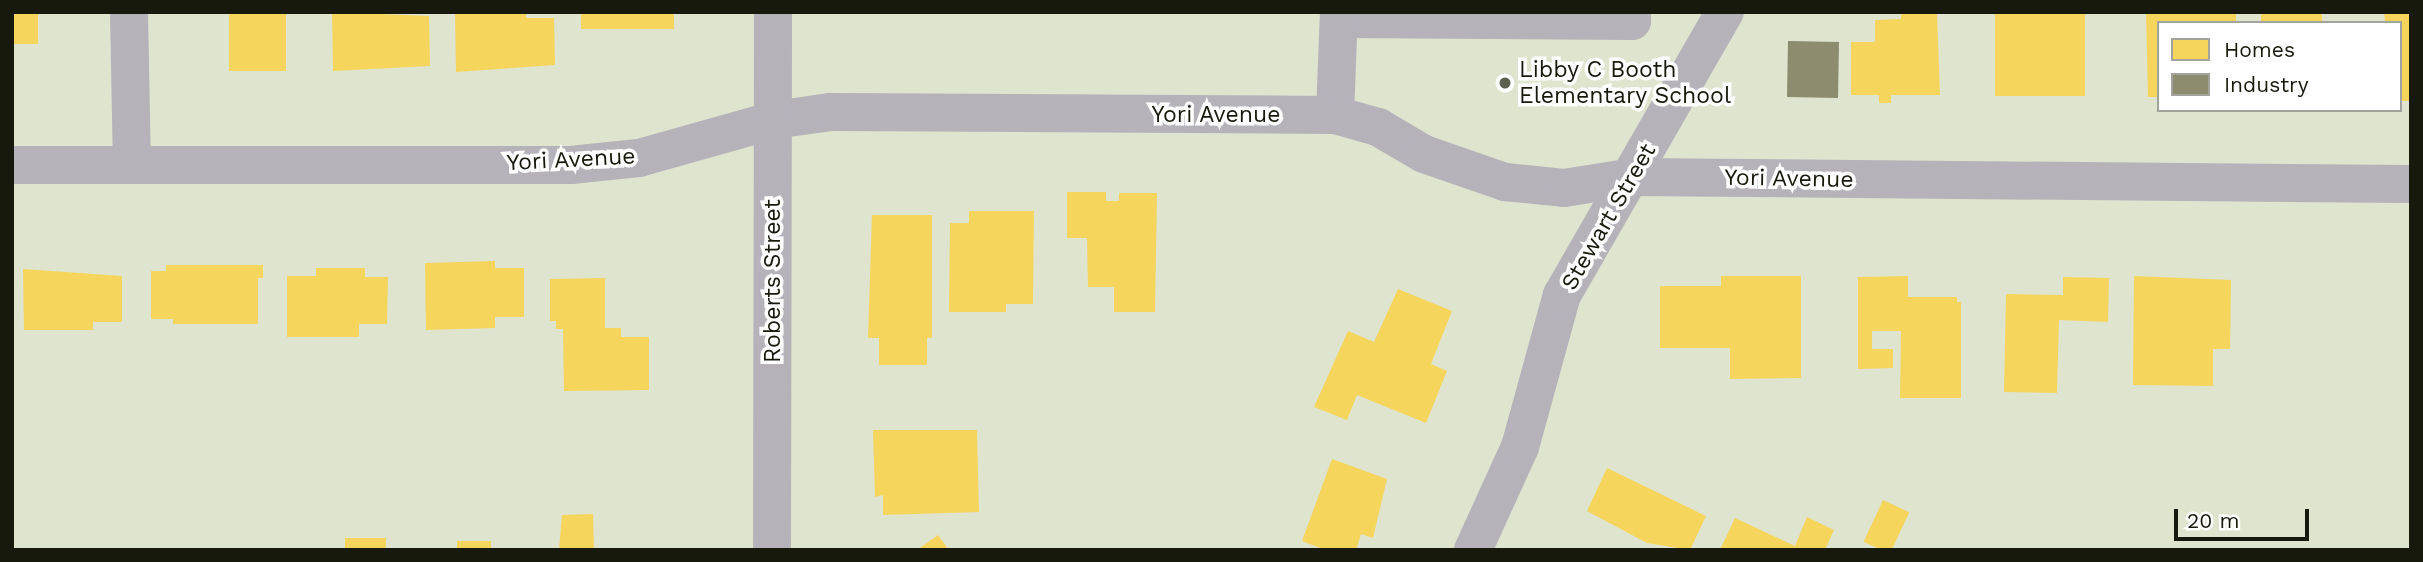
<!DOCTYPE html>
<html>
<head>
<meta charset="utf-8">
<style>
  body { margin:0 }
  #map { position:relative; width:2423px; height:562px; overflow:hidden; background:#dee4ce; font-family:"Work Sans",sans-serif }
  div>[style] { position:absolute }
  .homes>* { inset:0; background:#f6d55c; transform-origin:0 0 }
  .industry>* { inset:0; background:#8c8c6e; transform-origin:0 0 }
  .minor>* { height:38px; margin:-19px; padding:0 19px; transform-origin:19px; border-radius:19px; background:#b5b2ba }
  .dots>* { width:19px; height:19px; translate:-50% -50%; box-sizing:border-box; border:4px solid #fff; border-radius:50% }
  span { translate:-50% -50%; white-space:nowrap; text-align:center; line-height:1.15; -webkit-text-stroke:7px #fff; paint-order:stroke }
  .poi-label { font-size:23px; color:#16190b }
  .left { translate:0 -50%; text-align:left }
  .street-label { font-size:23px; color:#16190b }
  .frame { position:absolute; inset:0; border:14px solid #16190b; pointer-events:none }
  .legend { position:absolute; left:2157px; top:21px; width:245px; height:91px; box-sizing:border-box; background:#fff; border:2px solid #a2a39d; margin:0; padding:9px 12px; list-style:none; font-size:21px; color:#16190b }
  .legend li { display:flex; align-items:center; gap:14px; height:35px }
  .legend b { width:35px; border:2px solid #a2a39d }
  .scale { position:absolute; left:2174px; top:509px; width:135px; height:32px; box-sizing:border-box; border:4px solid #16190b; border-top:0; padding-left:9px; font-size:21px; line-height:24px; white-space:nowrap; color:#16190b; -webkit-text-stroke:5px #fff; paint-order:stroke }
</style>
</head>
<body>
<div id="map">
  <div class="homes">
    <div style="left:12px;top:12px;width:26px;height:32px"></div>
    <div style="left:229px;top:12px;width:57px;height:59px"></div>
    <div style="clip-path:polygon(332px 12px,429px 16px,430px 66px,333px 71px)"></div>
    <div style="clip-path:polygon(455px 12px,526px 12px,526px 18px,554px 18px,555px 65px,456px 72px)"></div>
    <div style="left:581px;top:12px;width:93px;height:17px"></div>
    <div style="clip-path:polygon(1901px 12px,1937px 12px,1940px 95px,1891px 95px,1891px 103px,1879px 103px,1879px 95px,1851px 95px,1851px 42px,1875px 42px,1875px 20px,1901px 19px)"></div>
    <div style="left:1995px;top:12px;width:90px;height:84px"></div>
    <div style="clip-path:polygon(2146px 12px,2236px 12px,2236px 23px,2159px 23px,2159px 97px,2148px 97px)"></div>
    <div style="left:2261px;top:12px;width:61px;height:11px"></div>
    <div style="clip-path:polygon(2384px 12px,2411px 12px,2411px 101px,2400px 101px,2400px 23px,2385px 23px)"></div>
    <div style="clip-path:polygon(1067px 192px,1106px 192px,1106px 201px,1119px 201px,1119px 193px,1157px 193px,1155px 312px,1114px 312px,1114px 287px,1088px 287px,1087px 238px,1067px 238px)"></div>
    <div style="clip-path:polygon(969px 211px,1034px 211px,1033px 304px,1006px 304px,1006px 312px,949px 312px,950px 223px,969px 223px)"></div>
    <div style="clip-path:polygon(872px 215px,932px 215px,932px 338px,927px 338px,927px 365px,879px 365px,879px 338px,868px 338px)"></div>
    <div style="clip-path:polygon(495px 261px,495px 268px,524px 268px,524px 317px,495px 317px,495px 328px,426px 330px,425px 263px)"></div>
    <div style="clip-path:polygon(166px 265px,263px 265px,263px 278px,258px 278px,258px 324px,173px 324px,173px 319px,151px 319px,151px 271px,166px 271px)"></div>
    <div style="clip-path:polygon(316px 268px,365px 268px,365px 277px,388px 277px,387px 324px,359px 324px,359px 337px,287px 337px,287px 276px,316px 276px)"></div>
    <div style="clip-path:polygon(23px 269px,122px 276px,122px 322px,93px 322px,93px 330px,24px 330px)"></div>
    <div style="clip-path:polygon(1721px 276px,1801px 276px,1801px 378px,1730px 379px,1730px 348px,1660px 348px,1660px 286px,1721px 286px)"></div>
    <div style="clip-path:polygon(1908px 276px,1908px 297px,1957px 297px,1957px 302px,1961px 302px,1961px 398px,1900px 398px,1901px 331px,1872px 331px,1872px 349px,1893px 349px,1893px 368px,1858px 369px,1858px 277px)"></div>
    <div style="clip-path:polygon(2134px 276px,2231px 280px,2230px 349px,2213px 349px,2213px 386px,2133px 385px)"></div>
    <div style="clip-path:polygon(2063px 277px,2109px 278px,2108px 322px,2059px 320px,2057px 393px,2004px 392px,2006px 294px,2063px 295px)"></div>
    <div style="clip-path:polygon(605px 278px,605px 328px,621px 328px,621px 337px,649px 337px,649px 390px,564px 391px,563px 329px,556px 329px,556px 321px,550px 321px,550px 279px)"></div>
    <div style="clip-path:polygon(1398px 289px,1452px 311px,1431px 364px,1447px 371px,1426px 423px,1357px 395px,1347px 420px,1314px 407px,1348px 331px,1374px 342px)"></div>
    <div style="clip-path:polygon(873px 430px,977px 430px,979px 512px,883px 515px,883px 495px,875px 497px)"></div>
    <div style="clip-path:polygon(1332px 459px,1387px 479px,1373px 538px,1361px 534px,1356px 550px,1325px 550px,1302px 541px)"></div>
    <div style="clip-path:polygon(1607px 468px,1706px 516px,1690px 550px,1647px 543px,1587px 511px)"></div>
    <div style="left:1883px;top:500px;width:29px;height:46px;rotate:25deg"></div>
    <div style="clip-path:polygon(593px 514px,594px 550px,559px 550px,562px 515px)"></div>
    <div style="clip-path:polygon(1807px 517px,1834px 530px,1825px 550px,1720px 550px,1735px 518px,1795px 546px)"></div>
    <div style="clip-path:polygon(938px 535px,949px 550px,917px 550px)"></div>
    <div style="left:386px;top:538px;width:12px;height:41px;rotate:90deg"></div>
    <div style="left:457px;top:541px;width:34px;height:9px"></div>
  </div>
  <div class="industry">
    <div style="left:1788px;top:41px;width:51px;height:56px;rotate:1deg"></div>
  </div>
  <div class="minor">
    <div style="left:129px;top:12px;width:151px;rotate:88.9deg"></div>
    <div style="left:1339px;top:19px;width:293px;rotate:0.4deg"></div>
    <div style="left:1632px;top:21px;width:9px;rotate:-90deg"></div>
    <div style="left:1335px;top:115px;width:103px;rotate:-87.8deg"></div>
    <div style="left:12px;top:165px;width:559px"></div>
    <div style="left:571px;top:165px;width:68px;rotate:-5.9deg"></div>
    <div style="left:639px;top:158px;width:140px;rotate:-15.7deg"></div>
    <div style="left:774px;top:120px;width:58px;rotate:-8deg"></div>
    <div style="left:831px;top:112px;width:504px;rotate:0.34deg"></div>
    <div style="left:1335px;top:115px;width:45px;rotate:15.6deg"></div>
    <div style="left:1378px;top:127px;width:53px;rotate:30.4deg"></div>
    <div style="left:1424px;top:154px;width:86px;rotate:19.1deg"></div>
    <div style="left:1505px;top:182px;width:59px;rotate:5.8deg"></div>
    <div style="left:1564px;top:188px;width:70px;rotate:-9.1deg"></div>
    <div style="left:1633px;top:177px;width:778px;rotate:0.52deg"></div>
    <div style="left:772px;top:550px;width:538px;rotate:-89.89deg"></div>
    <div style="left:1473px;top:550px;width:113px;rotate:-65.5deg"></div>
    <div style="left:1520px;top:447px;width:158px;rotate:-74.6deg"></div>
    <div style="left:1562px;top:295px;width:327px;rotate:-60.1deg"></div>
  </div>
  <div class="dots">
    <div style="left:1505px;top:83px;background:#5c604f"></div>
  </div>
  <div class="poi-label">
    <span class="left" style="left:1519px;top:83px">Libby C Booth<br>Elementary School</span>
  </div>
  <div class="street-label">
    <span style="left:1216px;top:115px">Yori Avenue</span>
    <span style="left:571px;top:160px;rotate:-3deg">Yori Avenue</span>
    <span style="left:1789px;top:179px;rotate:1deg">Yori Avenue</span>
    <span style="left:1609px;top:217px;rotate:-60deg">Stewart Street</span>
    <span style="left:773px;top:281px;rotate:-90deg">Roberts Street</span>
  </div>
  <div class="frame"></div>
  <ul class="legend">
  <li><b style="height:19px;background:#f6d55c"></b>Homes</li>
  <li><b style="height:19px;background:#8c8c6e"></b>Industry</li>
  </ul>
  <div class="scale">20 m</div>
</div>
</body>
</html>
